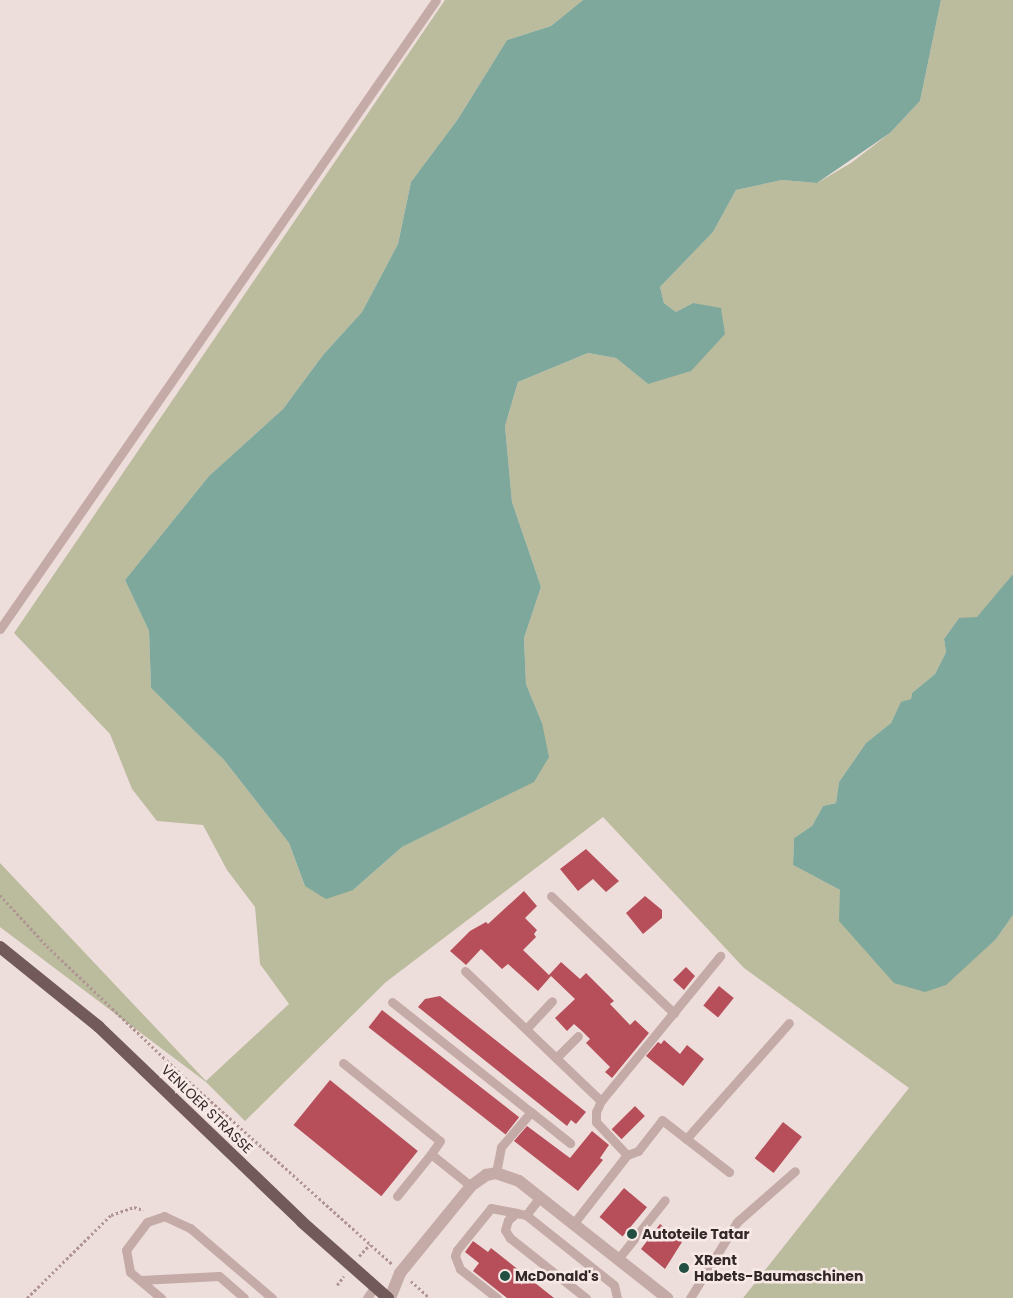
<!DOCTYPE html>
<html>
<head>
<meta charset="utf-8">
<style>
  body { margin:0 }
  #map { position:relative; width:1013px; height:1298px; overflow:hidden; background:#eededb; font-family:Poppins,sans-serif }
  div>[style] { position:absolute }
  .green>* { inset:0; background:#bbbb9d }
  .water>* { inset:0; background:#7da89b }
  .building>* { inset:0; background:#b74f5b; transform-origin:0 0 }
  .path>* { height:2.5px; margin-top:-1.25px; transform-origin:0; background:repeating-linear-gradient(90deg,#b09593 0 2.5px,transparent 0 5px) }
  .service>* { height:9px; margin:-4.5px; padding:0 4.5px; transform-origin:4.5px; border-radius:4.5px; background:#c5aba8 }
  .minor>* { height:12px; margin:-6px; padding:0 6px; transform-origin:6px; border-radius:6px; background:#c5aba8 }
  .primary>* { height:12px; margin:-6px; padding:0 6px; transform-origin:6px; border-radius:6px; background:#735a5a }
  .dots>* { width:14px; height:14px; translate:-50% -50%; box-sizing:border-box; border:2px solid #f7e9e6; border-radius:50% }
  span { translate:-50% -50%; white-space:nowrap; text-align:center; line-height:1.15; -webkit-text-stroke:5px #f7e9e6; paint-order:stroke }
  .street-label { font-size:14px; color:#332728 }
  .poi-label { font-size:14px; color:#332728; font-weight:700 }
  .left { translate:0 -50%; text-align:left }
</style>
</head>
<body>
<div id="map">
  <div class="green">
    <div style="clip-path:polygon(445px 0,583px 0,551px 26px,507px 40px,458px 119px,411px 182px,398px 244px,362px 312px,323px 355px,283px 409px,209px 476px,125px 580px,149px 631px,151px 688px,224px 760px,289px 843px,305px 886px,353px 890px,402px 847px,533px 782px,542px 723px,526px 684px,524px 638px,541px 587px,512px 502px,505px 426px,518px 382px,588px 353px,616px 358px,648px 384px,693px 303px,676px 312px,664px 303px,660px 287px,713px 232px,736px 190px,782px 180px,817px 183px,851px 163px,890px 133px,920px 101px,941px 0,1013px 0,1013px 574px,977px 618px,959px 618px,944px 639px,946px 652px,935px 674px,912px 693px,911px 699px,901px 703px,891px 723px,866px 743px,839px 782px,836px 803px,823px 806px,812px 826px,794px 838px,793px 865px,840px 890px,996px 939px,1013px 915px,1013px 1298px,743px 1298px,909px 1088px,744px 968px,603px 817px,386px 982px,245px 1121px,206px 1082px,0 927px,0 863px,206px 1081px,289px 1004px,260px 964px,255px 907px,227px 870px,203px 825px,157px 821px,132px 789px,110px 734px,14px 633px)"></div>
  </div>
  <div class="water">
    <div style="clip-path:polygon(583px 0,941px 0,920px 101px,890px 133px,817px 183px,782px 180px,736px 190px,713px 232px,660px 287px,664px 303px,676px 312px,693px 303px,721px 308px,725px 334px,691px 371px,648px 384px,616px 358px,588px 353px,518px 382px,505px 426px,512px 502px,541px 587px,524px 638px,526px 684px,542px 723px,549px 757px,534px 782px,402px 847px,353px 890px,326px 899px,305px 886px,289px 843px,224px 760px,151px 688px,149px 631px,125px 580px,209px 476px,283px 409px,323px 355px,362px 312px,398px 244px,411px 182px,458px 119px,507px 40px,551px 26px)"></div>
    <div style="clip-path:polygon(1013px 574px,1013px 915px,996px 939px,946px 985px,925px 992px,894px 983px,839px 921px,840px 890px,793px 865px,794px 838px,812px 826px,823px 806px,836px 803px,839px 782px,866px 743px,891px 723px,901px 702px,911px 699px,912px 693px,935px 674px,946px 652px,944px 639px,959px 618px,977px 617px)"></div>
  </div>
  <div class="building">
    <div style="clip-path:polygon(586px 849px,619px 881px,606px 892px,593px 879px,578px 891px,560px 869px)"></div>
    <div style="clip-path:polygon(524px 891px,537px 906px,525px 918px,537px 930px,534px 934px,536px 937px,523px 950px,549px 975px,561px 962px,580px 979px,586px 973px,614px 1001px,610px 1004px,630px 1025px,635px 1020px,649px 1033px,612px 1078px,605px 1072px,610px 1067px,586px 1043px,590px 1039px,583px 1032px,574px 1024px,567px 1031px,555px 1018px,575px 999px,551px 976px,538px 991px,508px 964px,502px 969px,481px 949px,466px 965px,450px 951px,470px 931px,486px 922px,488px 924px)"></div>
    <div style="clip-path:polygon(645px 896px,662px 910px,662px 918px,643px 934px,626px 913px)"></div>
    <div style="clip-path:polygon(686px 967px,695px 976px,684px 990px,673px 980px)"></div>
    <div style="left:719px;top:986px;width:19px;height:25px;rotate:39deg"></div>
    <div style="clip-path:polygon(440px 996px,586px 1112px,576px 1124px,571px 1120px,567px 1126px,418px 1007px,425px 999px)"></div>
    <div style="left:382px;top:1010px;width:174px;height:22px;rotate:38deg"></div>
    <div style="clip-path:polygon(664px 1040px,680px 1054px,687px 1045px,704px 1059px,683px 1086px,646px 1056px,658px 1042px,661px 1044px)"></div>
    <div style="left:330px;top:1080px;width:113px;height:58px;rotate:39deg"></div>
    <div style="left:635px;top:1106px;width:14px;height:33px;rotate:45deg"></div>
    <div style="left:783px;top:1122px;width:24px;height:46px;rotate:38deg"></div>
    <div style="clip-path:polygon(527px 1126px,570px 1158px,592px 1131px,609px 1145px,600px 1158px,603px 1160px,578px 1191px,514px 1141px)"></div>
    <div style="left:624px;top:1188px;width:30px;height:38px;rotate:40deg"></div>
    <div style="clip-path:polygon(660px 1224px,682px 1242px,665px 1269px,641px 1249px)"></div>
    <div style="clip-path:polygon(473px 1241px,488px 1252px,491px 1248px,554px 1298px,507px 1298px,473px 1271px,479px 1263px,465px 1252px)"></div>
  </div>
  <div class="path">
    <div style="left:0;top:895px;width:69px;rotate:47.3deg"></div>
    <div style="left:47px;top:946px;width:191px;rotate:43.7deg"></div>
    <div style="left:185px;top:1078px;width:278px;rotate:41.9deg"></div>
    <div style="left:359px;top:1256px;width:16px;rotate:-47deg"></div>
    <div style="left:411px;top:1281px;width:25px;rotate:42deg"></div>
    <div style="left:337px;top:1285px;width:11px;rotate:-52deg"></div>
    <div style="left:27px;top:1298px;width:118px;rotate:-44.7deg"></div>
    <div style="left:111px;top:1215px;width:24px;rotate:-19deg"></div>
    <div style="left:134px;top:1207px;width:10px;rotate:17deg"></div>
  </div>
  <div class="service">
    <div style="left:0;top:629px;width:765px;rotate:-55.27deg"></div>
    <div style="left:551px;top:896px;width:170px;rotate:43.6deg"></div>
    <div style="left:465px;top:971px;width:188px;rotate:43.7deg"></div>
    <div style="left:392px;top:1002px;width:177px;rotate:38.4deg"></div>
    <div style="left:531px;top:1112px;width:46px;rotate:130.6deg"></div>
    <div style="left:501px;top:1147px;width:26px;rotate:101deg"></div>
    <div style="left:526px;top:1029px;width:38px;rotate:-47deg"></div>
    <div style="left:556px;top:1058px;width:31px;rotate:-45deg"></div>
    <div style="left:343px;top:1063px;width:124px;rotate:38.8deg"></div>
    <div style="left:440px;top:1141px;width:16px;rotate:125deg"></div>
    <div style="left:431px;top:1154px;width:51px;rotate:38.7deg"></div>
    <div style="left:531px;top:1112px;width:50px;rotate:38.5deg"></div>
    <div style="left:686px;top:1139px;width:155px;rotate:-48.4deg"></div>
    <div style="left:627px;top:1155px;width:12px;rotate:-20deg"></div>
    <div style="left:638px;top:1151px;width:39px;rotate:-52deg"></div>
    <div style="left:662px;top:1120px;width:85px;rotate:37.8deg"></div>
    <div style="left:397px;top:1196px;width:54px;rotate:-51deg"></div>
    <div style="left:526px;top:1215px;width:23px;rotate:-52deg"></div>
    <div style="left:574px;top:1223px;width:86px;rotate:-52.1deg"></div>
    <div style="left:627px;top:1155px;width:45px;rotate:-133.2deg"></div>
    <div style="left:596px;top:1122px;width:10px;rotate:-90deg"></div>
    <div style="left:596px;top:1112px;width:12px;rotate:-66deg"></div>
    <div style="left:601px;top:1101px;width:188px;rotate:-50.6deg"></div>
    <div style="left:618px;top:1259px;width:75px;rotate:-51.5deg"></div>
    <div style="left:140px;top:1280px;width:79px;rotate:-2.9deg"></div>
    <div style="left:219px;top:1276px;width:33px;rotate:41deg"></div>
    <div style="left:161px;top:1298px;width:40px;rotate:-140deg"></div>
    <div style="left:130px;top:1272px;width:22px;rotate:-100deg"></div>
    <div style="left:126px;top:1250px;width:35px;rotate:-53deg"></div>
    <div style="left:147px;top:1222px;width:18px;rotate:-19deg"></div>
    <div style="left:164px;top:1216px;width:29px;rotate:25deg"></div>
    <div style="left:190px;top:1228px;width:108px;rotate:40.5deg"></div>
    <div style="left:367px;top:1298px;width:14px;rotate:-56deg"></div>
    <div style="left:497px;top:1298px;width:47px;rotate:-141.9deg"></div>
    <div style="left:460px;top:1269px;width:14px;rotate:-111deg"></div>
    <div style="left:455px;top:1256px;width:6px;rotate:-72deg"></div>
    <div style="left:457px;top:1250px;width:54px;rotate:-51deg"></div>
    <div style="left:491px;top:1208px;width:25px;rotate:11deg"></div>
    <div style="left:586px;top:1298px;width:97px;rotate:-141.7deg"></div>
    <div style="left:510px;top:1238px;width:9px;rotate:-122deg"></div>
    <div style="left:505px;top:1230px;width:10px;rotate:-73deg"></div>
    <div style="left:508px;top:1220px;width:11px;rotate:-41deg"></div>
    <div style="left:516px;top:1213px;width:10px;rotate:11deg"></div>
    <div style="left:526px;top:1215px;width:112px;rotate:38.5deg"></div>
    <div style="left:614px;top:1285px;width:13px;rotate:77deg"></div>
    <div style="left:690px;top:1298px;width:89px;rotate:-58.3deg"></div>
    <div style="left:737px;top:1222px;width:77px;rotate:-41.3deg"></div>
  </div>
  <div class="minor">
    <div style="left:390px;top:1298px;width:27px;rotate:-68deg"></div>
    <div style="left:400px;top:1273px;width:112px;rotate:-50.8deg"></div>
    <div style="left:471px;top:1186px;width:19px;rotate:-36deg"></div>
    <div style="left:486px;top:1175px;width:10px;rotate:-11deg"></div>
    <div style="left:496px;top:1173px;width:24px;rotate:19deg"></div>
    <div style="left:519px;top:1181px;width:189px;rotate:38.3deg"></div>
  </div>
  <div class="primary">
    <div style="left:0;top:947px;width:127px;rotate:38.9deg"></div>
    <div style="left:99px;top:1027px;width:281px;rotate:43.8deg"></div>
    <div style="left:302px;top:1222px;width:115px;rotate:41.5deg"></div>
  </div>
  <div class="dots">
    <div style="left:632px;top:1234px;background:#224f42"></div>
    <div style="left:684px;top:1268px;background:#224f42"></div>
    <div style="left:505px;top:1276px;background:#224f42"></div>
  </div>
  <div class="street-label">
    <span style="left:207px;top:1109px;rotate:44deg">VENLOER STRASSE</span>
  </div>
  <div class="poi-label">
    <span class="left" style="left:642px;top:1234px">Autoteile Tatar</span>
    <span class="left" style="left:694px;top:1268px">XRent<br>Habets-Baumaschinen</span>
    <span class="left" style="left:515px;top:1276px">McDonald's</span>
  </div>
</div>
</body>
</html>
